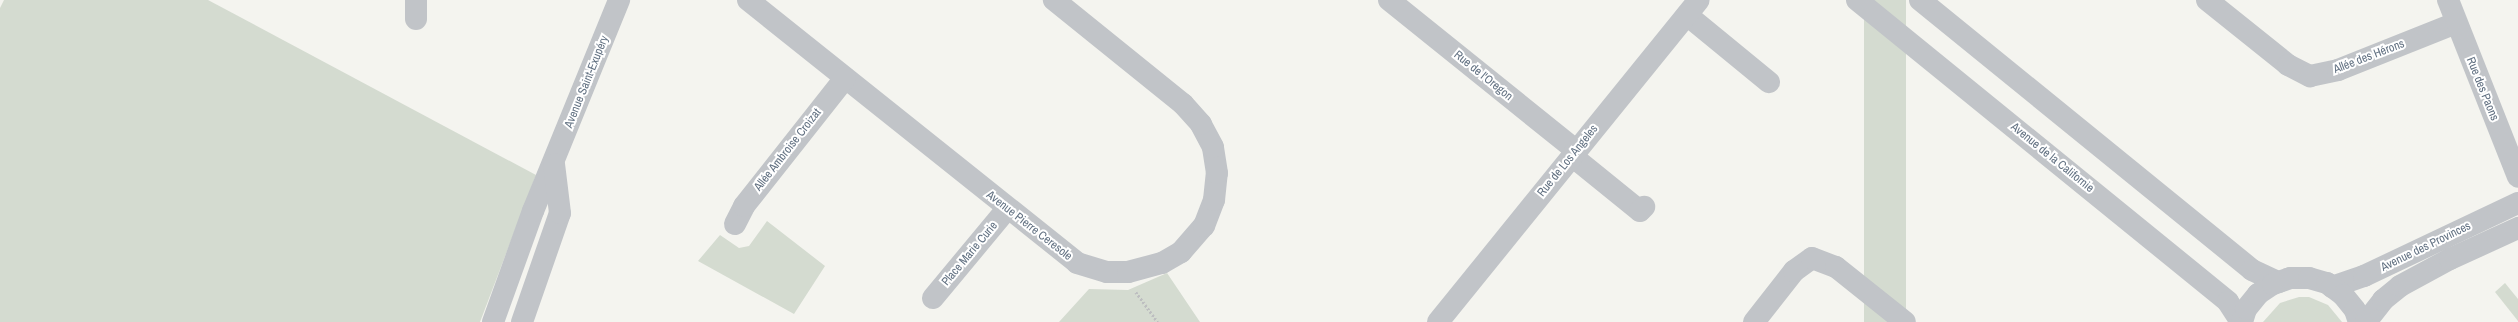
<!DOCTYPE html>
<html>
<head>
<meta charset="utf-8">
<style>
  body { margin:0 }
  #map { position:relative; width:2518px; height:322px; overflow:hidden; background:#f4f4ef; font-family:"Archivo Narrow",sans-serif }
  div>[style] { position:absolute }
  .green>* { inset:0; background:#d4dbd0; transform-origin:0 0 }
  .path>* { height:2.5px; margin-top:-1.25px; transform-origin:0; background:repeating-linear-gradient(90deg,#bdbec0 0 2px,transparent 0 4px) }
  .minor>* { height:22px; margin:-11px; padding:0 11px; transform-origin:11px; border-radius:11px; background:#c1c4c8 }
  span { translate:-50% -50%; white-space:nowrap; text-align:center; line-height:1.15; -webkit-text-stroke:4px #fff; paint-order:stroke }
  .street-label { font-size:12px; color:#627182 }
</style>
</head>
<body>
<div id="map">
  <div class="green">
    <div style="clip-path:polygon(4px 0,208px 0,536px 175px,480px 322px,0 322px,0 8px)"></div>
    <div style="left:1864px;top:0;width:42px;height:467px"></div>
    <div style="clip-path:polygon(767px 221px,825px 266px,794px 314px,698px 261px,720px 235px,739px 248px,749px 246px)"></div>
    <div style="clip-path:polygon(1167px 273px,1200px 322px,1059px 322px,1089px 289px,1128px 290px)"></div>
    <div style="clip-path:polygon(2505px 283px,2518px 299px,2518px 321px,2495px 292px)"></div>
    <div style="clip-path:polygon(2299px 297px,2309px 297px,2328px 305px,2342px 322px,2263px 322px,2280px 303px)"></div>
  </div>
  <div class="path">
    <div style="left:1136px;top:292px;width:37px;rotate:54deg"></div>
  </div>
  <div class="minor">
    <div style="left:748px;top:0;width:421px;rotate:38.6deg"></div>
    <div style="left:1077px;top:263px;width:31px;rotate:17deg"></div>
    <div style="left:1107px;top:272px;width:21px"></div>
    <div style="left:1128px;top:272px;width:35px;rotate:-15deg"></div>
    <div style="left:1162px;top:263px;width:22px;rotate:-30deg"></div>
    <div style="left:1181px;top:252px;width:35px;rotate:-49deg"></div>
    <div style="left:1204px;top:226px;width:28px;rotate:-69deg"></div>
    <div style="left:1214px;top:200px;width:27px;rotate:-84deg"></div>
    <div style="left:1217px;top:173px;width:26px;rotate:-99deg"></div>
    <div style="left:1213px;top:147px;width:26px;rotate:-118deg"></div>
    <div style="left:1201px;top:124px;width:27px;rotate:-132deg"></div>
    <div style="left:1183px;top:104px;width:166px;rotate:-141.1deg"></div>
    <div style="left:1389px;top:0;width:241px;rotate:38.8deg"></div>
    <div style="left:1857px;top:0;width:478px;rotate:39.1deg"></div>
    <div style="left:2228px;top:302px;width:24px;rotate:57deg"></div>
    <div style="left:1920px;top:0;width:428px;rotate:39.1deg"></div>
    <div style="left:2252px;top:270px;width:29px;rotate:25deg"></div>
    <div style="left:2207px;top:0;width:104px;rotate:38.7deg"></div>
    <div style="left:2288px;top:65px;width:25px;rotate:27deg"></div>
    <div style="left:2310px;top:76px;width:29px;rotate:-12deg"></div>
    <div style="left:2338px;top:70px;width:127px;rotate:-21.7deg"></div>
    <div style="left:2448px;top:0;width:190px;rotate:68.4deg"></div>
    <div style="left:1687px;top:15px;width:106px;rotate:39.3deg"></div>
    <div style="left:416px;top:19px;width:19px;rotate:-90deg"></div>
    <div style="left:1572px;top:156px;width:87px;rotate:39deg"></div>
    <div style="left:1640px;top:211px;width:6px;rotate:-45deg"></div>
    <div style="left:735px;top:224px;width:20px;rotate:-63deg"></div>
    <div style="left:744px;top:206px;width:163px;rotate:-51.7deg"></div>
    <div style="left:2332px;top:287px;width:34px;rotate:-19deg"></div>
    <div style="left:2364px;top:276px;width:170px;rotate:-25.4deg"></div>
    <div style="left:933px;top:298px;width:116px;rotate:-50.3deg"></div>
    <div style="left:493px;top:322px;width:118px;rotate:-70.2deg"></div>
    <div style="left:533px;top:211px;width:228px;rotate:-67.8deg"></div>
    <div style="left:522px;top:322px;width:115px;rotate:-70.8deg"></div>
    <div style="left:560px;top:213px;width:49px;rotate:-97deg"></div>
    <div style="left:1438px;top:322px;width:414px;rotate:-51deg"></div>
    <div style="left:1754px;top:322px;width:65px;rotate:-51.9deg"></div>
    <div style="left:1794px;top:271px;width:22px;rotate:-36deg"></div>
    <div style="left:1812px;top:258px;width:26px;rotate:21deg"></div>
    <div style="left:1836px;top:267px;width:88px;rotate:38.6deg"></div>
    <div style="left:2242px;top:322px;width:14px;rotate:-73deg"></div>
    <div style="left:2246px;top:309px;width:19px;rotate:-51deg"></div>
    <div style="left:2258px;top:294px;width:18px;rotate:-34deg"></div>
    <div style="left:2273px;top:284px;width:18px;rotate:-19deg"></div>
    <div style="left:2290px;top:278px;width:19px"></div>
    <div style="left:2309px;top:278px;width:19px;rotate:16deg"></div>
    <div style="left:2327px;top:283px;width:20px;rotate:37deg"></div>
    <div style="left:2343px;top:295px;width:19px;rotate:51deg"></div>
    <div style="left:2355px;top:310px;width:13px;rotate:72deg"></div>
    <div style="left:2366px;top:322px;width:28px;rotate:-52deg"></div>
    <div style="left:2383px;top:300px;width:22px;rotate:-39deg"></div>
    <div style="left:2400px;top:286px;width:57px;rotate:-28.4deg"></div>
    <div style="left:2450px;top:259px;width:75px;rotate:-24.5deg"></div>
  </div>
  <div class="street-label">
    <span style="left:2369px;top:57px;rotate:-21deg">Allée des Hérons</span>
    <span style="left:1483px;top:76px;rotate:39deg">Rue de l'Oregon</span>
    <span style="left:587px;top:82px;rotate:-68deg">Avenue Saint-Exupéry</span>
    <span style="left:2482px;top:89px;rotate:68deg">Rue des Paons</span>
    <span style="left:788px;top:150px;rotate:-52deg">Allée Ambroise Croizat</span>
    <span style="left:2052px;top:158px;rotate:39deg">Avenue de la Californie</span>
    <span style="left:1568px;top:161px;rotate:-51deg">Rue de Los Angeles</span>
    <span style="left:1029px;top:226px;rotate:38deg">Avenue Pierre Ceresole</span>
    <span style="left:2426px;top:247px;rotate:-26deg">Avenue des Provinces</span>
    <span style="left:970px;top:254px;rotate:-50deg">Place Marie Curie</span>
  </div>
</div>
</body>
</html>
